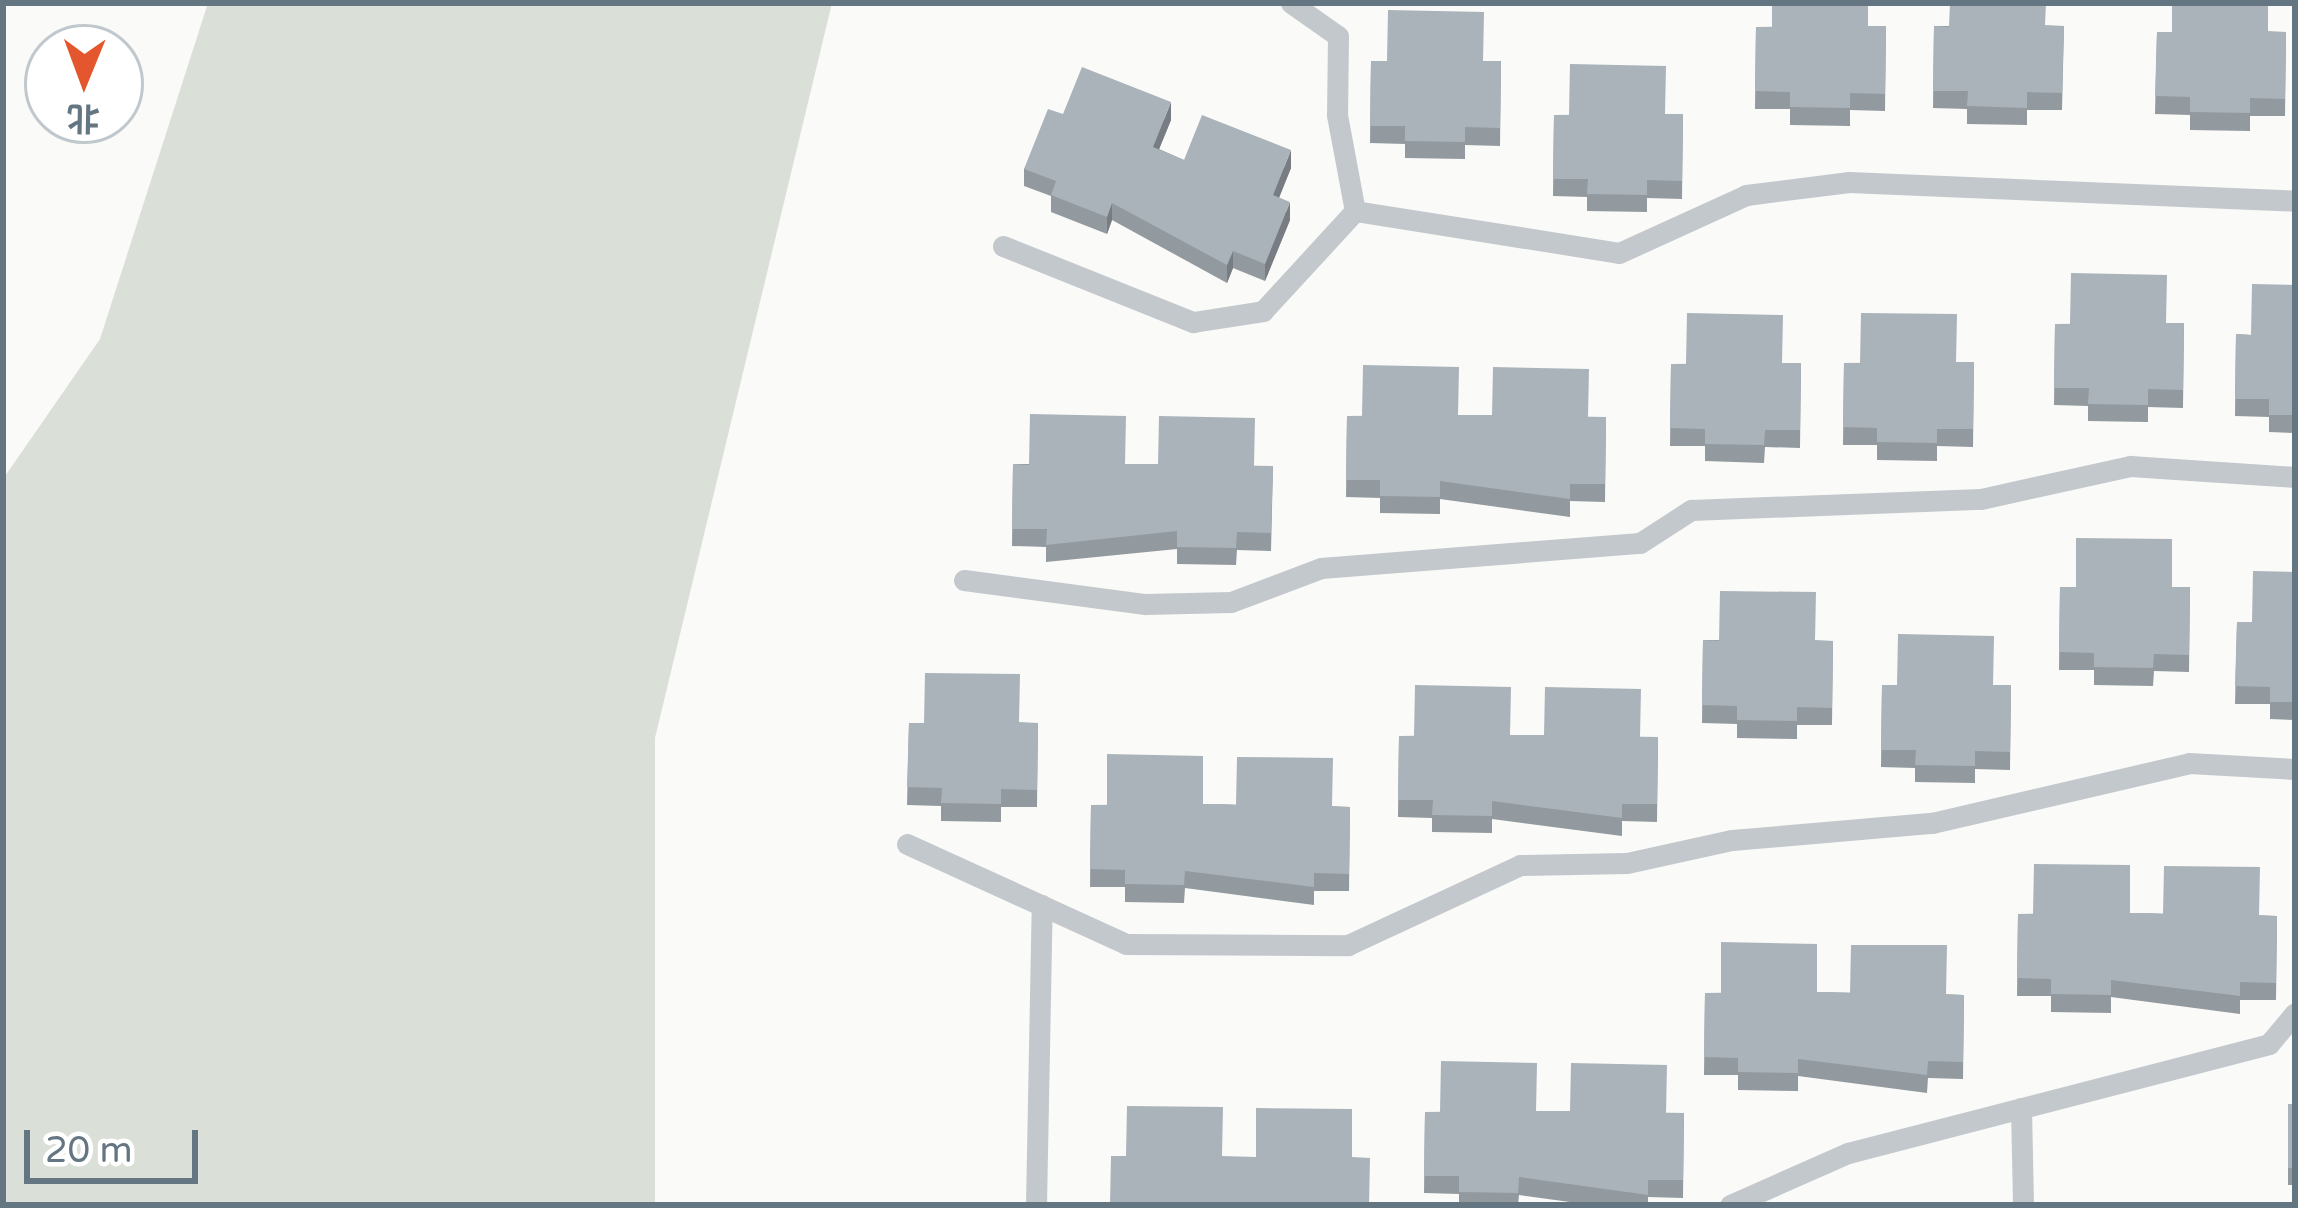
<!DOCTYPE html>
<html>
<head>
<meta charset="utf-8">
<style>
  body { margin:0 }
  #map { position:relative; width:2298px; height:1208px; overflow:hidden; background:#fafaf8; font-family:"Varela Round","Noto Sans SC",sans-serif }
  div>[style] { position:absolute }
  .green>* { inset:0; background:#dadfd7 }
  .service>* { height:21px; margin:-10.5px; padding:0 10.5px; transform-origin:10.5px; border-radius:10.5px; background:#c3c8cc }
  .wall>* { inset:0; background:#929a9f; transform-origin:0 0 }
  .shaded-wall>* { inset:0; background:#777d82 }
  .building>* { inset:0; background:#aab3b9; transform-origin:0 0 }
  span { translate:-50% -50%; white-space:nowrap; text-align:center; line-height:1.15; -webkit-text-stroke:12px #fff; paint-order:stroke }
  .frame { position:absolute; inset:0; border:6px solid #657683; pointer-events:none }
  .north { position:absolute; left:24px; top:24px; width:120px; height:120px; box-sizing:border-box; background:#fff; border:3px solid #c1c8cd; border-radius:50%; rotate:181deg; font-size:33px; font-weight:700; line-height:48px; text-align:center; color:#657683 }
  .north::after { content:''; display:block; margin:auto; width:42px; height:54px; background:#e4572e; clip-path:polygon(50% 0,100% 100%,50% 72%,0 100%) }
  .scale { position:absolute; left:24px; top:1130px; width:174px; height:54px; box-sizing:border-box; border:6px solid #657683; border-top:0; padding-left:15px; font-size:36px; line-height:42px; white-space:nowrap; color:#657683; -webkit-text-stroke:9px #fff; paint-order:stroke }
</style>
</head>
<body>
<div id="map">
  <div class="green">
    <div style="clip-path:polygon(208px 3px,832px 3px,655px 738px,655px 1205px,3px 1205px,3px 479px,100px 339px)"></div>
  </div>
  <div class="service">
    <div style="left:1291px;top:3px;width:57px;rotate:35.1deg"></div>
    <div style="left:1338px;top:36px;width:79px;rotate:90.7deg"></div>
    <div style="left:1337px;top:115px;width:98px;rotate:79.4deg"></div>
    <div style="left:1003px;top:246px;width:205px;rotate:21.8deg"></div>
    <div style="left:1193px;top:322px;width:71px;rotate:-8.9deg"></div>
    <div style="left:1263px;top:311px;width:136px;rotate:-47.4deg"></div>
    <div style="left:1355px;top:211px;width:267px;rotate:9deg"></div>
    <div style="left:1619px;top:253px;width:140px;rotate:-24.5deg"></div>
    <div style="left:1746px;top:195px;width:104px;rotate:-7.2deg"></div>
    <div style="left:1849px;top:182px;width:446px;rotate:2.4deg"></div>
    <div style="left:964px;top:580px;width:183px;rotate:7.6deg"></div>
    <div style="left:1145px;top:604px;width:86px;rotate:-1.3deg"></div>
    <div style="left:1231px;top:602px;width:96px;rotate:-20.7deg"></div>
    <div style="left:1321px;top:568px;width:320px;rotate:-4.5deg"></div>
    <div style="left:1640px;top:543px;width:61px;rotate:-32.9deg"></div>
    <div style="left:1691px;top:510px;width:290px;rotate:-2.2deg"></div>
    <div style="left:1981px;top:499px;width:153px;rotate:-12.5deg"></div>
    <div style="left:2130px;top:466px;width:165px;rotate:3.8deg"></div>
    <div style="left:907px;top:844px;width:241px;rotate:24.5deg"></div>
    <div style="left:1126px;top:944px;width:222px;rotate:0.3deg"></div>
    <div style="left:1348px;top:945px;width:190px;rotate:-24.9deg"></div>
    <div style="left:1520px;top:865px;width:107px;rotate:-1.1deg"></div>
    <div style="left:1627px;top:863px;width:107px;rotate:-12.4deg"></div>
    <div style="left:1732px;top:840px;width:201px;rotate:-4.9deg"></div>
    <div style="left:1932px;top:823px;width:264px;rotate:-13.1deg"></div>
    <div style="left:2189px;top:763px;width:106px;rotate:3.2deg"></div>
    <div style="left:2021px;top:1108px;width:97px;rotate:88.8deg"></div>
    <div style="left:1036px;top:1205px;width:300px;rotate:-88.9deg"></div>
    <div style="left:1730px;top:1205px;width:129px;rotate:-23.8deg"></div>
    <div style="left:1848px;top:1153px;width:435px;rotate:-14.5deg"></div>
    <div style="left:2269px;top:1044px;width:40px;rotate:-50deg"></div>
  </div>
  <div class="wall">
    <div style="clip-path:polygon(1886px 26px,1885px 111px,1850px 110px,1850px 126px,1790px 125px,1790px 109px,1755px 109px,1756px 27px)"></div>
    <div style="clip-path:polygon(1934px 26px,2064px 26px,2062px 110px,2027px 110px,2027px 125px,1967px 124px,1967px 109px,1933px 108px)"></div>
    <div style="clip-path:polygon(2157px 32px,2286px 32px,2285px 116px,2250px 116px,2250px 131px,2190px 130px,2190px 115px,2155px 114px)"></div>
    <div style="clip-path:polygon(1371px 61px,1501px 61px,1500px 146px,1465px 145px,1465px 159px,1405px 158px,1405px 144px,1370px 143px)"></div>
    <div style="clip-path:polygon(1063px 114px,1171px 120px,1159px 149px,1184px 160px,1291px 168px,1279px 197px,1290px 220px,1265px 281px,1233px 268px,1227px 283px,1112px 220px,1107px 234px,1051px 212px,1051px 196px,1024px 186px,1024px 169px)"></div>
    <div style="clip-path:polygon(1683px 114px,1682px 199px,1647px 198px,1647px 212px,1587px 211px,1587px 197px,1553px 196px,1554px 115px)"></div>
    <div style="clip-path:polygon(2295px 285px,2295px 433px,2269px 432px,2269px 417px,2235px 416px,2236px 334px,2251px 335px)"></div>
    <div style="clip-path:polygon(2184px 323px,2183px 408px,2148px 407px,2148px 422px,2088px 421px,2088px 406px,2054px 405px,2055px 324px)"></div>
    <div style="clip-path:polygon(1974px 362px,1973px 447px,1937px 446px,1937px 461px,1877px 460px,1877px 445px,1843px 445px,1844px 363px)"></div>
    <div style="clip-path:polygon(1801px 363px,1800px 448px,1765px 447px,1764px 463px,1705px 461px,1705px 446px,1670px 446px,1671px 364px)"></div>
    <div style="clip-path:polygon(1459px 415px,1606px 417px,1605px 502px,1570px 501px,1570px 517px,1440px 499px,1440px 514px,1380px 513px,1380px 498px,1346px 497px,1347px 416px)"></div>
    <div style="clip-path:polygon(1013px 464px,1125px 464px,1273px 466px,1271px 551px,1237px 550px,1236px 565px,1177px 564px,1177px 549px,1046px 562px,1046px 547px,1012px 546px)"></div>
    <div style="clip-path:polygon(2295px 572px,2295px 720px,2270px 719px,2270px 704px,2235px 704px,2237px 622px,2252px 622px)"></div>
    <div style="clip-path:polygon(2060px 587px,2190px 587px,2189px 672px,2154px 671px,2153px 686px,2094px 685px,2094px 670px,2059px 670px)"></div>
    <div style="clip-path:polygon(1703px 640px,1833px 641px,1832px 725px,1797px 725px,1797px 739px,1737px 738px,1737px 724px,1702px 723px)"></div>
    <div style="clip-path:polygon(1882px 685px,2011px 685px,2010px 770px,1975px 769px,1975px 783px,1915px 782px,1915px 768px,1881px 767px)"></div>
    <div style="clip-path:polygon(909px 723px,1038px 723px,1037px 807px,1001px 807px,1001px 822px,941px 821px,941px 806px,907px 805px)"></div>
    <div style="clip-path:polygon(1511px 735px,1658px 737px,1657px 822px,1622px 821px,1622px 836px,1492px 819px,1492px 833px,1432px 832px,1432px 818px,1398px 817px,1399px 736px)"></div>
    <div style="clip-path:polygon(1203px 804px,1350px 807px,1349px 891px,1314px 891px,1314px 905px,1185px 888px,1184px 903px,1125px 902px,1125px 887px,1090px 887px,1091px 805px)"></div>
    <div style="clip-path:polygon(2130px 913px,2277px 916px,2276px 1000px,2240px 1000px,2240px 1014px,2111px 997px,2111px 1013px,2051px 1012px,2051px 996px,2017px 996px,2018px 914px)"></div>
    <div style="clip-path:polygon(1817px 992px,1964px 995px,1963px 1079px,1928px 1078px,1927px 1093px,1798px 1076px,1798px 1091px,1738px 1090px,1738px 1075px,1704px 1075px,1705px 993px)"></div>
    <div style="left:2288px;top:1104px;width:7px;height:81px"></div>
    <div style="clip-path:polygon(1537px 1111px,1684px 1113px,1683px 1198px,1648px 1197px,1648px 1205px,1592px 1205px,1519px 1195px,1518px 1205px,1459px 1205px,1459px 1194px,1424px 1193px,1425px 1112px)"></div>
  </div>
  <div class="shaded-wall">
    <div style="clip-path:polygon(1171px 102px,1171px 120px,1153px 164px,1153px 147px)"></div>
    <div style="clip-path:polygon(1291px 150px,1291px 168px,1273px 213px,1273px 195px)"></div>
    <div style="clip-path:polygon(1290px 202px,1290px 220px,1265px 281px,1265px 264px)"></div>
    <div style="clip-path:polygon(1112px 203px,1112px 220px,1107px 234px,1107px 217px)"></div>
    <div style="clip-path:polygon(1233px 251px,1233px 268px,1227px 283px,1227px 265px)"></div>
  </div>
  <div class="building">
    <div style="clip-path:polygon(1772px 3px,1868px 3px,1868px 26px,1886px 26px,1885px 94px,1850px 93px,1850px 108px,1790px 107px,1790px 92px,1755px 91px,1756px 27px,1772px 27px)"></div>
    <div style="clip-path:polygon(1950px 3px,2046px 3px,2045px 25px,2064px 26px,2062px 93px,2027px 92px,2027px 108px,1967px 106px,1968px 91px,1933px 91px,1934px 26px,1949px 27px)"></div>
    <div style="clip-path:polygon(2172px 3px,2268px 3px,2268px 31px,2286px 32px,2285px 99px,2250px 98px,2250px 113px,2190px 112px,2190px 97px,2155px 96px,2157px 32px,2172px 32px)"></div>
    <div style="clip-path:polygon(1388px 10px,1484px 12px,1483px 61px,1501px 61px,1500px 128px,1465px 127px,1465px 142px,1405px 141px,1405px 126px,1370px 126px,1371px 61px,1387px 61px)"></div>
    <div style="clip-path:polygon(1570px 64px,1666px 66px,1665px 114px,1683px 114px,1682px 181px,1647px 180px,1647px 195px,1587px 194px,1588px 179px,1553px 179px,1554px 115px,1569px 115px)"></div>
    <div style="clip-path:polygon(1082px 67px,1171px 102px,1153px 147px,1184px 160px,1202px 115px,1291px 150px,1273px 195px,1290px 202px,1265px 264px,1233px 251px,1227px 265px,1112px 203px,1107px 217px,1051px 195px,1056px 181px,1024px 169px,1048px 109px,1063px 114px)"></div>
    <div style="clip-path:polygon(2071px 273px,2167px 275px,2166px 323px,2184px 323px,2183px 390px,2148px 389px,2148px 405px,2088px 404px,2089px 388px,2054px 388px,2055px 324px,2070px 324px)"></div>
    <div style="clip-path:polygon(2252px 284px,2295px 285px,2295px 415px,2269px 415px,2269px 399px,2235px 399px,2236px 334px,2251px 335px)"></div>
    <div style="clip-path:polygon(1687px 313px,1783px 315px,1782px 363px,1801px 363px,1800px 430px,1765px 430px,1764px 445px,1705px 444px,1705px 429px,1670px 428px,1671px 364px,1686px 364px)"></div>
    <div style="clip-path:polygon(1861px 313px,1957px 314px,1956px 362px,1974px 362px,1973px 429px,1937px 429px,1937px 443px,1877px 442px,1877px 428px,1843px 427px,1844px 363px,1860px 363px)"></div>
    <div style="clip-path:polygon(1363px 365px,1459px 367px,1458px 415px,1492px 415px,1493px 367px,1589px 369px,1588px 417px,1606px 417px,1605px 484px,1570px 484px,1570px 499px,1440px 481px,1440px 497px,1380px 496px,1380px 480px,1346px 480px,1347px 416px,1362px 416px)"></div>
    <div style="clip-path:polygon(1030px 414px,1126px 416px,1125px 464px,1158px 464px,1159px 416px,1255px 418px,1254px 466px,1273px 466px,1271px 533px,1237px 532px,1236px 548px,1177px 547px,1177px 531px,1046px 545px,1047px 529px,1012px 529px,1013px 464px,1029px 465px)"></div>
    <div style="clip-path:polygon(2076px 538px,2172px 539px,2172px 587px,2190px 587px,2189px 655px,2154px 654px,2153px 668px,2094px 667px,2094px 653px,2059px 652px,2060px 587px,2076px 587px)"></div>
    <div style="clip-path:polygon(2253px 571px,2295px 572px,2295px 702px,2270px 702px,2270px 687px,2235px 686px,2237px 622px,2252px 622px)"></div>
    <div style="clip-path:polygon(1720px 591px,1816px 592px,1815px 640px,1833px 641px,1832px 708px,1797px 707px,1797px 721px,1737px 720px,1737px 706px,1702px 705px,1703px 640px,1719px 641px)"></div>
    <div style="clip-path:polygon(1898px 634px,1994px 636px,1993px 685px,2011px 685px,2010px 752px,1975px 751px,1975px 766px,1915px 765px,1916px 750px,1881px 750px,1882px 685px,1897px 685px)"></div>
    <div style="clip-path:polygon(925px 673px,1020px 674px,1019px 722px,1038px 723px,1037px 790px,1001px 789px,1001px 804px,941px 803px,942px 788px,907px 787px,909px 723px,924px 723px)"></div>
    <div style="clip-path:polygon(1415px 685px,1511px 687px,1510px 735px,1544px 735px,1545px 687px,1641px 689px,1640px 737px,1658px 737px,1657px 804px,1622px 804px,1622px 818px,1492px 801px,1492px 816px,1432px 815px,1433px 800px,1398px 800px,1399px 736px,1414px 736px)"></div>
    <div style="clip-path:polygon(1107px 754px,1203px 756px,1203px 804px,1222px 804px,1236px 805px,1237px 757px,1333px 758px,1332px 806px,1350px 807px,1349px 874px,1314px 873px,1314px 887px,1185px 871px,1184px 885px,1125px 884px,1125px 870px,1090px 869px,1091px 805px,1107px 805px)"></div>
    <div style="clip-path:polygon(2034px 864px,2130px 865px,2130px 913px,2149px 913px,2163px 914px,2164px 866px,2260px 867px,2259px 915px,2277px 916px,2276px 983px,2240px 982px,2240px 996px,2111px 980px,2111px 995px,2051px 994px,2051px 979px,2017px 978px,2018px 914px,2033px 914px)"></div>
    <div style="clip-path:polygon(1721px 942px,1817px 944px,1817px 992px,1850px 993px,1851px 945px,1947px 945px,1946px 994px,1964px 995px,1963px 1062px,1928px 1061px,1927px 1075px,1798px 1059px,1798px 1073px,1738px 1072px,1738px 1058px,1704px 1057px,1705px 993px,1721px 993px)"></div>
    <div style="clip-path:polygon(1441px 1061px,1537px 1063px,1536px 1111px,1570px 1111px,1571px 1063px,1667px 1065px,1666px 1113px,1684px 1113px,1683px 1180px,1648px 1180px,1648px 1195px,1519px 1177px,1518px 1193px,1459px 1192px,1459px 1176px,1424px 1176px,1425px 1112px,1440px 1112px)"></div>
    <div style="left:2288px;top:1104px;width:7px;height:64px"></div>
    <div style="clip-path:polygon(1127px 1106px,1223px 1107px,1222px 1156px,1256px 1157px,1256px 1108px,1352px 1109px,1352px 1157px,1370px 1158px,1369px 1205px,1110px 1205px,1111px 1156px,1126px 1156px)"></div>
  </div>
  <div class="frame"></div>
  <div class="north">北</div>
  <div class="scale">20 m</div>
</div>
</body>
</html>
